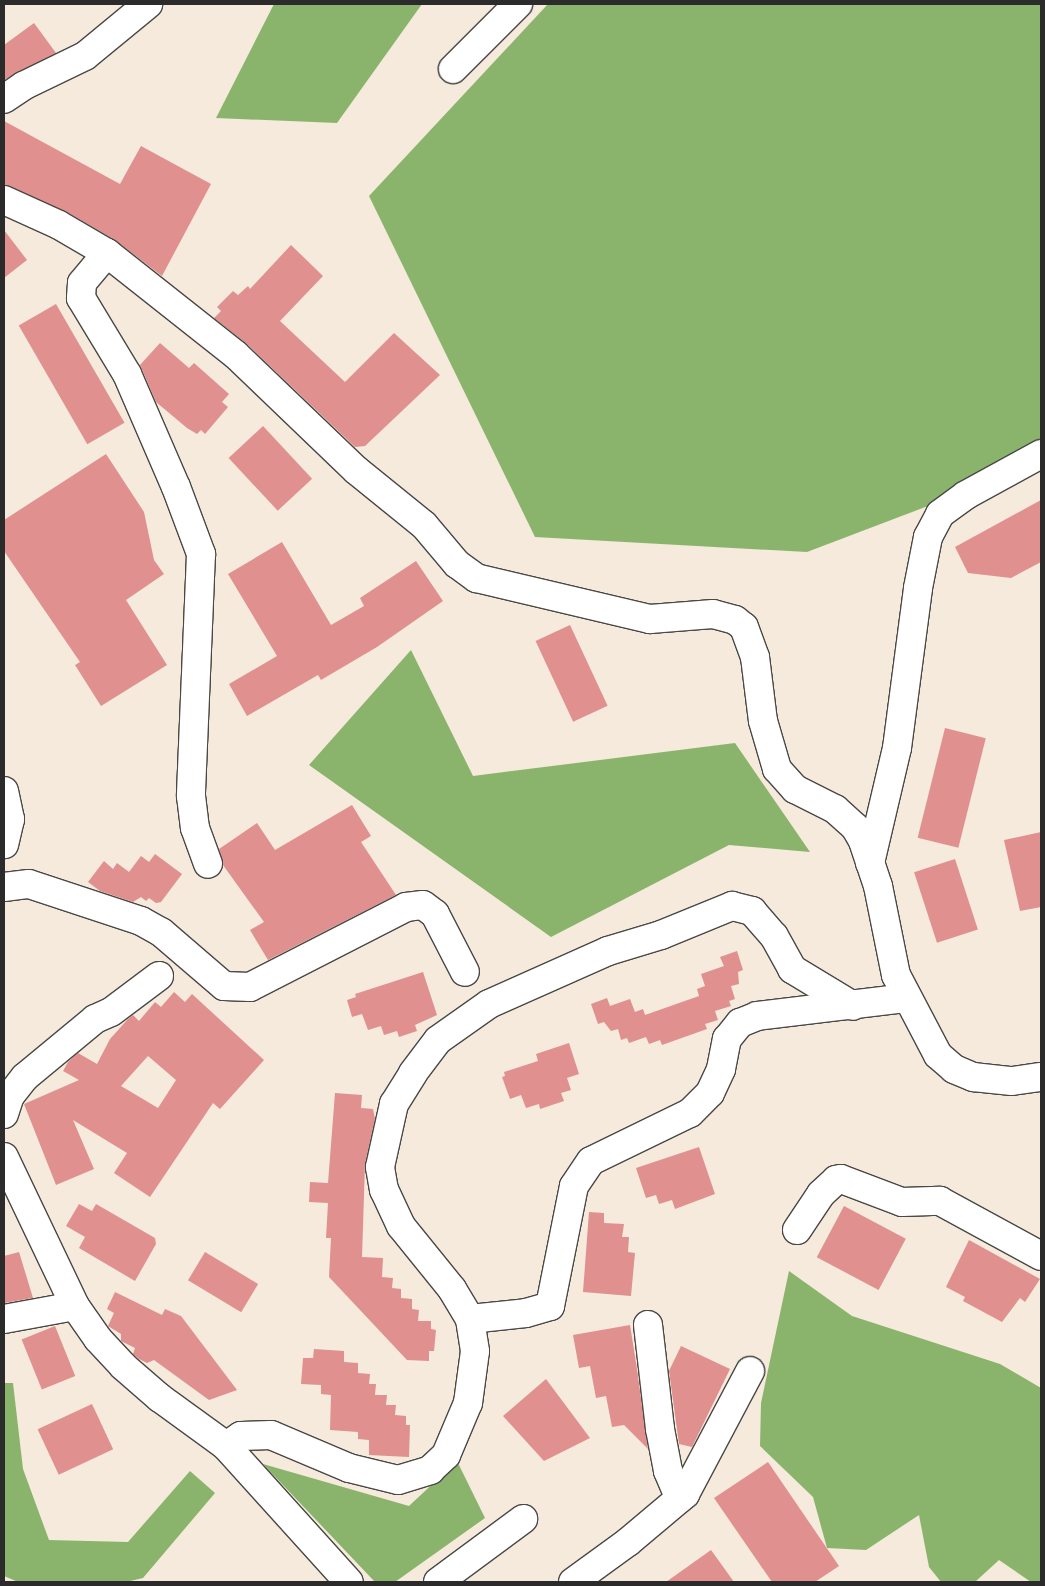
<!DOCTYPE html>
<html>
<head>
<meta charset="utf-8">
<style>
  body { margin:0 }
  #map { position:relative; width:1045px; height:1586px; overflow:hidden; background:#f5eadb; font-family:"Patrick Hand",sans-serif }
  div>[style] { position:absolute }
  .forest>* { inset:0; background:#8ab46c }
  .building>* { inset:0; background:#e0908e; transform-origin:0 0 }
  .roads { filter:drop-shadow(1px 0 #494845) drop-shadow(-1px 0 #494845) drop-shadow(0 1px #494845) drop-shadow(0 -1px #494845) }
  .minor>* { height:28px; margin:-14px; padding:0 14px; transform-origin:14px; border-radius:14px; background:#fff }
  span { translate:-50% -50%; white-space:nowrap; text-align:center; line-height:1.15; -webkit-text-stroke:4px #f6f6f2; paint-order:stroke }
  .frame { position:absolute; inset:0; border:5px solid #2b2b2b; pointer-events:none }
</style>
</head>
<body>
<div id="map">
  <div class="forest">
    <div style="clip-path:polygon(274px 4px,422px 4px,337px 123px,216px 118px)"></div>
    <div style="clip-path:polygon(548px 4px,1041px 4px,1041px 463px,807px 552px,535px 537px,369px 196px)"></div>
    <div style="clip-path:polygon(411px 650px,473px 776px,735px 743px,810px 852px,729px 845px,551px 937px,309px 765px)"></div>
    <div style="clip-path:polygon(789px 1271px,852px 1316px,1000px 1364px,1041px 1388px,1041px 1582px,1031px 1582px,999px 1560px,975px 1582px,941px 1582px,929px 1567px,919px 1515px,866px 1550px,827px 1548px,813px 1497px,760px 1446px,761px 1403px)"></div>
    <div style="clip-path:polygon(4px 1383px,13px 1383px,23px 1469px,49px 1540px,128px 1542px,190px 1471px,215px 1493px,143px 1578px,126px 1582px,18px 1582px,4px 1576px)"></div>
    <div style="clip-path:polygon(457px 1461px,485px 1518px,395px 1582px,375px 1582px,263px 1464px,409px 1506px)"></div>
  </div>
  <div class="building">
    <div style="clip-path:polygon(34px 23px,56px 53px,4px 80px,4px 45px)"></div>
    <div style="clip-path:polygon(4px 121px,120px 184px,141px 146px,211px 184px,162px 276px,115px 240px,67px 212px,4px 185px)"></div>
    <div style="clip-path:polygon(4px 230px,27px 260px,4px 278px)"></div>
    <div style="clip-path:polygon(291px 245px,323px 276px,280px 321px,345px 382px,394px 333px,440px 375px,365px 446px,355px 447px,247px 344px,214px 318px,221px 311px,217px 307px,233px 291px,238px 295px,248px 286px,250px 289px)"></div>
    <div style="left:56px;top:304px;width:137px;height:43px;rotate:60deg"></div>
    <div style="clip-path:polygon(160px 343px,189px 368px,194px 363px,229px 394px,222px 402px,228px 407px,205px 434px,201px 430px,197px 434px,187px 428px,156px 402px,140px 365px)"></div>
    <div style="left:263px;top:426px;width:72px;height:47px;rotate:47deg"></div>
    <div style="clip-path:polygon(106px 454px,144px 512px,154px 560px,164px 574px,126px 600px,167px 665px,101px 706px,75px 665px,80px 662px,4px 551px,4px 520px)"></div>
    <div style="clip-path:polygon(1041px 500px,1041px 562px,1011px 578px,968px 573px,955px 547px)"></div>
    <div style="clip-path:polygon(282px 542px,331px 625px,364px 606px,360px 598px,416px 561px,443px 601px,377px 647px,321px 680px,318px 675px,247px 716px,229px 684px,277px 656px,228px 574px)"></div>
    <div style="left:570px;top:625px;width:89px;height:38px;rotate:65deg"></div>
    <div style="left:945px;top:728px;width:42px;height:113px;rotate:14deg"></div>
    <div style="clip-path:polygon(352px 805px,371px 836px,361px 842px,396px 895px,268px 960px,250px 930px,264px 922px,223px 865px,219px 849px,257px 823px,275px 850px)"></div>
    <div style="clip-path:polygon(1041px 832px,1041px 907px,1020px 911px,1004px 840px)"></div>
    <div style="clip-path:polygon(155px 854px,182px 874px,161px 902px,156px 903px,149px 898px,146px 901px,141px 897px,133px 902px,100px 891px,88px 882px,104px 861px,113px 869px,117px 863px,129px 872px,141px 856px,149px 862px)"></div>
    <div style="left:955px;top:859px;width:74px;height:43px;rotate:72deg"></div>
    <div style="clip-path:polygon(737px 951px,743px 970px,738px 972px,739px 984px,731px 986px,735px 999px,729px 1001px,731px 1006px,715px 1011px,718px 1020px,705px 1024px,707px 1029px,662px 1045px,660px 1040px,649px 1044px,646px 1037px,629px 1043px,627px 1038px,621px 1040px,618px 1029px,611px 1031px,604px 1022px,598px 1024px,591px 1004px,607px 998px,610px 1006px,630px 999px,635px 1012px,643px 1009px,645px 1015px,699px 996px,697px 989px,705px 986px,701px 974px,724px 966px,720px 957px)"></div>
    <div style="clip-path:polygon(423px 972px,437px 1015px,415px 1025px,417px 1031px,399px 1037px,397px 1031px,384px 1035px,381px 1026px,368px 1030px,362px 1014px,352px 1017px,347px 1000px,356px 997px,355px 994px)"></div>
    <div style="clip-path:polygon(evenodd,174px 992px,185px 1002px,192px 994px,264px 1060px,220px 1109px,213px 1103px,150px 1197px,114px 1173px,127px 1153px,73px 1120px,94px 1169px,56px 1185px,24px 1104px,79px 1080px,63px 1071px,68px 1062px,78px 1053px,97px 1064px,110px 1039px,128px 1019px,133px 1015px,139px 1021px,155px 1002px,161px 1007px,174px 992px,148px 1056px,176px 1080px,158px 1108px,121px 1086px,148px 1056px)"></div>
    <div style="clip-path:polygon(569px 1043px,579px 1074px,567px 1078px,571px 1090px,561px 1093px,564px 1101px,540px 1109px,539px 1104px,526px 1108px,521px 1095px,510px 1099px,502px 1077px,505px 1076px,504px 1072px,538px 1061px,536px 1054px)"></div>
    <div style="clip-path:polygon(335px 1093px,362px 1095px,361px 1108px,373px 1109px,375px 1119px,365px 1164px,362px 1257px,383px 1258px,382px 1277px,393px 1278px,392px 1288px,401px 1289px,401px 1298px,412px 1299px,412px 1309px,419px 1310px,418px 1321px,431px 1321px,431px 1329px,436px 1330px,434px 1351px,429px 1351px,429px 1361px,407px 1360px,329px 1277px,331px 1238px,326px 1238px,328px 1203px,309px 1202px,310px 1182px,328px 1183px)"></div>
    <div style="clip-path:polygon(699px 1147px,715px 1194px,675px 1209px,672px 1200px,659px 1204px,656px 1195px,646px 1198px,636px 1168px)"></div>
    <div style="clip-path:polygon(79px 1204px,92px 1211px,96px 1204px,155px 1238px,156px 1244px,135px 1281px,79px 1248px,85px 1237px,66px 1226px)"></div>
    <div style="left:844px;top:1206px;width:70px;height:58px;rotate:28deg"></div>
    <div style="clip-path:polygon(589px 1212px,604px 1213px,604px 1223px,624px 1224px,622px 1237px,629px 1237px,628px 1252px,635px 1253px,631px 1296px,583px 1292px)"></div>
    <div style="clip-path:polygon(969px 1240px,1040px 1279px,1025px 1302px,1020px 1298px,1002px 1322px,963px 1301px,965px 1297px,946px 1287px)"></div>
    <div style="clip-path:polygon(19px 1252px,33px 1298px,4px 1303px,4px 1256px)"></div>
    <div style="left:205px;top:1252px;width:62px;height:33px;rotate:31deg"></div>
    <div style="clip-path:polygon(115px 1292px,162px 1315px,165px 1309px,181px 1316px,237px 1390px,209px 1400px,154px 1360px,147px 1363px,139px 1359px,133px 1354px,135px 1348px,121px 1341px,121px 1334px,108px 1326px,114px 1313px,107px 1309px)"></div>
    <div style="clip-path:polygon(630px 1325px,637px 1369px,648px 1449px,624px 1425px,612px 1427px,606px 1396px,596px 1398px,590px 1366px,579px 1368px,573px 1335px)"></div>
    <div style="left:55px;top:1326px;width:54px;height:36px;rotate:68deg"></div>
    <div style="clip-path:polygon(681px 1346px,730px 1369px,692px 1447px,679px 1444px,669px 1371px)"></div>
    <div style="clip-path:polygon(314px 1349px,344px 1351px,344px 1362px,358px 1363px,358px 1373px,370px 1374px,369px 1384px,376px 1384px,375px 1395px,387px 1395px,386px 1405px,396px 1405px,395px 1415px,406px 1416px,406px 1425px,410px 1425px,409px 1457px,369px 1455px,369px 1440px,358px 1439px,358px 1432px,330px 1430px,331px 1395px,321px 1394px,321px 1385px,301px 1384px,303px 1358px,313px 1358px)"></div>
    <div style="clip-path:polygon(546px 1379px,590px 1438px,544px 1461px,503px 1416px)"></div>
    <div style="left:92px;top:1404px;width:50px;height:60px;rotate:65deg"></div>
    <div style="clip-path:polygon(768px 1462px,839px 1566px,815px 1582px,772px 1582px,714px 1498px)"></div>
    <div style="clip-path:polygon(711px 1550px,734px 1582px,666px 1582px)"></div>
  </div>
  <div class="roads">
    <div class="minor">
      <div style="left:453px;top:69px;width:92px;rotate:-45deg"></div>
      <div style="left:4px;top:99px;width:23px;rotate:-34deg"></div>
      <div style="left:23px;top:86px;width:69px;rotate:-25.8deg"></div>
      <div style="left:85px;top:56px;width:82px;rotate:-39.5deg"></div>
      <div style="left:4px;top:200px;width:60px;rotate:24.4deg"></div>
      <div style="left:59px;top:225px;width:56px;rotate:30.3deg"></div>
      <div style="left:107px;top:253px;width:164px;rotate:38.3deg"></div>
      <div style="left:236px;top:355px;width:166px;rotate:43.8deg"></div>
      <div style="left:356px;top:470px;width:87px;rotate:39deg"></div>
      <div style="left:424px;top:525px;width:51px;rotate:49.8deg"></div>
      <div style="left:457px;top:564px;width:24px;rotate:36deg"></div>
      <div style="left:476px;top:578px;width:179px;rotate:13.3deg"></div>
      <div style="left:650px;top:619px;width:63px;rotate:-4.5deg"></div>
      <div style="left:713px;top:614px;width:23px;rotate:15deg"></div>
      <div style="left:735px;top:620px;width:11px;rotate:38deg"></div>
      <div style="left:744px;top:627px;width:32px;rotate:70deg"></div>
      <div style="left:755px;top:657px;width:64px;rotate:82.9deg"></div>
      <div style="left:763px;top:721px;width:50px;rotate:73.7deg"></div>
      <div style="left:777px;top:769px;width:27px;rotate:48deg"></div>
      <div style="left:795px;top:789px;width:45px;rotate:26.6deg"></div>
      <div style="left:835px;top:809px;width:27px;rotate:42deg"></div>
      <div style="left:855px;top:827px;width:16px;rotate:60deg"></div>
      <div style="left:863px;top:841px;width:47px;rotate:71.6deg"></div>
      <div style="left:878px;top:886px;width:91px;rotate:78.6deg"></div>
      <div style="left:896px;top:975px;width:90px;rotate:62.3deg"></div>
      <div style="left:938px;top:1055px;width:21px;rotate:41deg"></div>
      <div style="left:954px;top:1069px;width:21px;rotate:23deg"></div>
      <div style="left:973px;top:1077px;width:39px;rotate:6deg"></div>
      <div style="left:1012px;top:1081px;width:29px;rotate:-8deg"></div>
      <div style="left:107px;top:253px;width:39px;rotate:130deg"></div>
      <div style="left:82px;top:283px;width:15px;rotate:94deg"></div>
      <div style="left:81px;top:298px;width:89px;rotate:58.8deg"></div>
      <div style="left:127px;top:374px;width:123px;rotate:66.6deg"></div>
      <div style="left:176px;top:487px;width:72px;rotate:69.5deg"></div>
      <div style="left:201px;top:554px;width:242px;rotate:92.4deg"></div>
      <div style="left:191px;top:796px;width:32px;rotate:83deg"></div>
      <div style="left:195px;top:828px;width:38px;rotate:70deg"></div>
      <div style="left:4px;top:791px;width:29px;rotate:78deg"></div>
      <div style="left:10px;top:819px;width:26px;rotate:103deg"></div>
      <div style="left:870px;top:863px;width:118px;rotate:-76.8deg"></div>
      <div style="left:897px;top:748px;width:161px;rotate:-82.5deg"></div>
      <div style="left:918px;top:588px;width:52px;rotate:-78.9deg"></div>
      <div style="left:928px;top:537px;width:26px;rotate:-62deg"></div>
      <div style="left:940px;top:514px;width:32px;rotate:-36deg"></div>
      <div style="left:966px;top:495px;width:85px;rotate:-28.7deg"></div>
      <div style="left:4px;top:887px;width:25px;rotate:-7deg"></div>
      <div style="left:29px;top:884px;width:118px;rotate:18.3deg"></div>
      <div style="left:141px;top:921px;width:23px;rotate:29deg"></div>
      <div style="left:161px;top:932px;width:83px;rotate:40.6deg"></div>
      <div style="left:224px;top:986px;width:26px;rotate:2deg"></div>
      <div style="left:250px;top:987px;width:175px;rotate:-27.1deg"></div>
      <div style="left:406px;top:907px;width:17px;rotate:-7deg"></div>
      <div style="left:423px;top:905px;width:15px;rotate:37deg"></div>
      <div style="left:435px;top:914px;width:65px;rotate:62.7deg"></div>
      <div style="left:4px;top:1114px;width:19px;rotate:-72deg"></div>
      <div style="left:10px;top:1096px;width:24px;rotate:-52deg"></div>
      <div style="left:25px;top:1077px;width:91px;rotate:-39.6deg"></div>
      <div style="left:95px;top:1019px;width:17px;rotate:-24deg"></div>
      <div style="left:111px;top:1012px;width:60px;rotate:-36.9deg"></div>
      <div style="left:4px;top:1157px;width:165px;rotate:64.5deg"></div>
      <div style="left:75px;top:1306px;width:40px;rotate:55.1deg"></div>
      <div style="left:98px;top:1339px;width:37px;rotate:47deg"></div>
      <div style="left:123px;top:1366px;width:49px;rotate:40.9deg"></div>
      <div style="left:160px;top:1398px;width:82px;rotate:36deg"></div>
      <div style="left:226px;top:1446px;width:183px;rotate:47.9deg"></div>
      <div style="left:797px;top:1230px;width:43px;rotate:-56.3deg"></div>
      <div style="left:821px;top:1194px;width:21px;rotate:-43deg"></div>
      <div style="left:836px;top:1180px;width:5px;rotate:-11deg"></div>
      <div style="left:841px;top:1179px;width:65px;rotate:20.7deg"></div>
      <div style="left:902px;top:1202px;width:38px;rotate:-2deg"></div>
      <div style="left:940px;top:1201px;width:115px;rotate:28.6deg"></div>
      <div style="left:4px;top:1319px;width:72px;rotate:-10.4deg"></div>
      <div style="left:470px;top:1319px;width:56px;rotate:-6.1deg"></div>
      <div style="left:526px;top:1313px;width:25px;rotate:-16deg"></div>
      <div style="left:550px;top:1306px;width:122px;rotate:-78.7deg"></div>
      <div style="left:574px;top:1186px;width:30px;rotate:-56deg"></div>
      <div style="left:591px;top:1161px;width:110px;rotate:-25.9deg"></div>
      <div style="left:690px;top:1113px;width:28px;rotate:-45deg"></div>
      <div style="left:710px;top:1093px;width:26px;rotate:-65deg"></div>
      <div style="left:721px;top:1069px;width:31px;rotate:-79deg"></div>
      <div style="left:727px;top:1039px;width:21px;rotate:-51deg"></div>
      <div style="left:740px;top:1023px;width:18px;rotate:-22deg"></div>
      <div style="left:757px;top:1016px;width:150px;rotate:-6.9deg"></div>
      <div style="left:648px;top:1325px;width:105px;rotate:83.4deg"></div>
      <div style="left:660px;top:1429px;width:43px;rotate:79.2deg"></div>
      <div style="left:668px;top:1471px;width:30px;rotate:67deg"></div>
      <div style="left:226px;top:1446px;width:18px;rotate:-34deg"></div>
      <div style="left:241px;top:1436px;width:30px;rotate:-2deg"></div>
      <div style="left:271px;top:1435px;width:85px;rotate:22.9deg"></div>
      <div style="left:349px;top:1468px;width:50px;rotate:13.8deg"></div>
      <div style="left:398px;top:1480px;width:34px;rotate:-17deg"></div>
      <div style="left:430px;top:1470px;width:22px;rotate:-43deg"></div>
      <div style="left:446px;top:1455px;width:56px;rotate:-67.1deg"></div>
      <div style="left:468px;top:1403px;width:52px;rotate:-82.3deg"></div>
      <div style="left:475px;top:1351px;width:32px;rotate:-99deg"></div>
      <div style="left:470px;top:1319px;width:35px;rotate:-121deg"></div>
      <div style="left:452px;top:1289px;width:81px;rotate:-129deg"></div>
      <div style="left:401px;top:1226px;width:40px;rotate:-115deg"></div>
      <div style="left:384px;top:1190px;width:23px;rotate:-100deg"></div>
      <div style="left:380px;top:1167px;width:65px;rotate:-77.5deg"></div>
      <div style="left:394px;top:1104px;width:36px;rotate:-58deg"></div>
      <div style="left:413px;top:1073px;width:41px;rotate:-52.9deg"></div>
      <div style="left:438px;top:1040px;width:62px;rotate:-35.2deg"></div>
      <div style="left:489px;top:1004px;width:130px;rotate:-24deg"></div>
      <div style="left:608px;top:951px;width:55px;rotate:-16.8deg"></div>
      <div style="left:661px;top:935px;width:77px;rotate:-22.2deg"></div>
      <div style="left:732px;top:906px;width:21px;rotate:14deg"></div>
      <div style="left:752px;top:911px;width:33px;rotate:49deg"></div>
      <div style="left:774px;top:936px;width:38px;rotate:61deg"></div>
      <div style="left:792px;top:969px;width:71px;rotate:31.2deg"></div>
      <div style="left:438px;top:1582px;width:106px;rotate:-36.5deg"></div>
      <div style="left:573px;top:1582px;width:68px;rotate:-36deg"></div>
      <div style="left:628px;top:1542px;width:75px;rotate:-40.1deg"></div>
      <div style="left:685px;top:1494px;width:139px;rotate:-62.1deg"></div>
    </div>
  </div>
  <div class="frame"></div>
</div>
</body>
</html>
